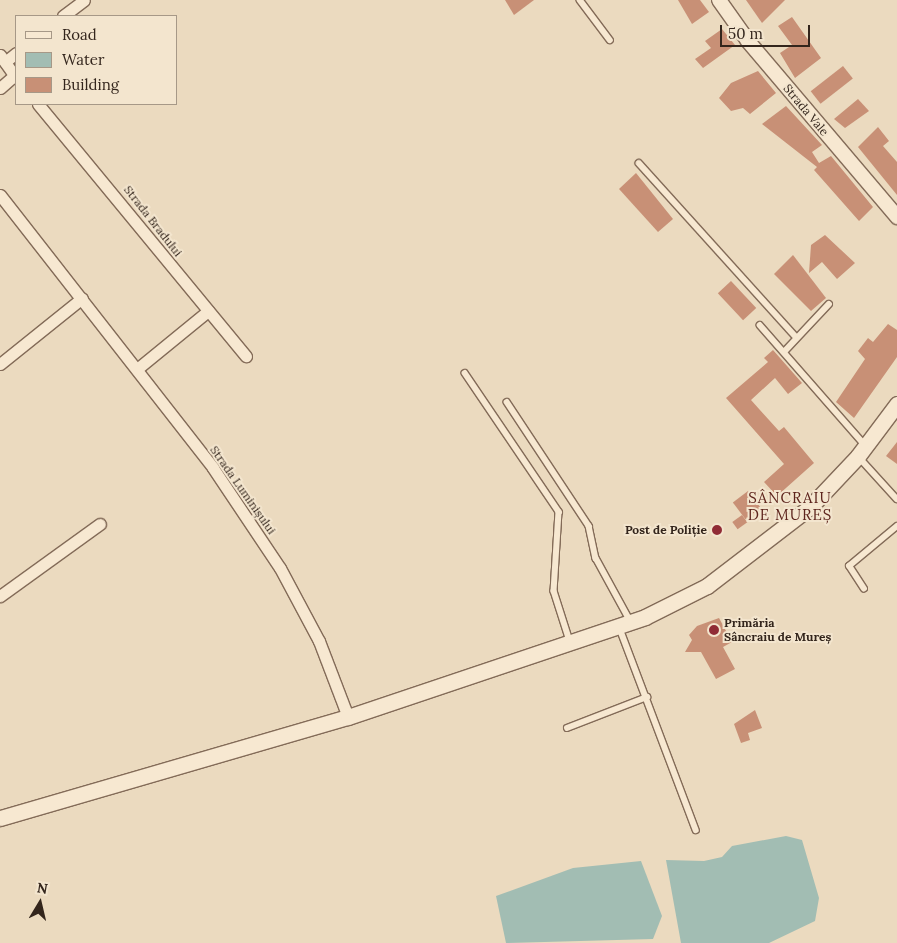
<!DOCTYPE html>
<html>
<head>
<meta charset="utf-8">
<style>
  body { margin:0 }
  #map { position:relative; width:897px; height:943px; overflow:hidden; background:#ebdabf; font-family:Lora,serif }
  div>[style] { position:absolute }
  .water>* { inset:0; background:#a2bdb3 }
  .building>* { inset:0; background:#c89076; transform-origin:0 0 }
  .roads { filter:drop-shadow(1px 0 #836b58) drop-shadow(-1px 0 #836b58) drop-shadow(0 1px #836b58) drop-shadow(0 -1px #836b58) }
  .service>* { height:5.5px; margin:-2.75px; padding:0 2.75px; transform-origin:2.75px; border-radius:2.75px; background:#f7e8d1 }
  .minor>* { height:11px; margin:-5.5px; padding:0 5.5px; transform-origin:5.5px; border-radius:5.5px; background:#f7e8d1 }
  .tertiary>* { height:14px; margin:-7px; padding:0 7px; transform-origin:7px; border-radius:7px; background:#f7e8d1 }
  .secondary>* { height:15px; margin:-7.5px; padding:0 7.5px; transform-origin:7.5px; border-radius:7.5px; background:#f7e8d1 }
  .dots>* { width:14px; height:14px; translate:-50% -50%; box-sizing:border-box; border:2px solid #f3e5ce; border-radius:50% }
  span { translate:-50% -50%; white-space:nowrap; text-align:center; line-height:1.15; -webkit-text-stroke:4px #f3e5ce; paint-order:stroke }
  .street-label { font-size:12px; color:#33251c }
  .poi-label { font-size:12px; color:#33251c; font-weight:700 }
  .right { translate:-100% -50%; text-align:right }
  .left { translate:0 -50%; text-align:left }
  .quarter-label { font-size:15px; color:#5e251d; letter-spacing:1px }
  .legend { position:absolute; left:15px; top:15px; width:162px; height:90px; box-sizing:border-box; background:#f3e5ce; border:1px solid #a69887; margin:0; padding:6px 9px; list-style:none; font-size:15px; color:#33251c }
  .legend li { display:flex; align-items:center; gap:10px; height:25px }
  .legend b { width:25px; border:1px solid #a69887 }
  .north { position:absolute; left:15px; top:878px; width:50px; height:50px; -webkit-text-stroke:4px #f3e5ce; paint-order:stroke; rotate:9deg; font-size:14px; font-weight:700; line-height:20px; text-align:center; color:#33251c }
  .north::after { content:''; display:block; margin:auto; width:18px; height:22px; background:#33251c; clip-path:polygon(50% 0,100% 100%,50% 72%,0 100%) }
  .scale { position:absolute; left:720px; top:25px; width:90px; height:22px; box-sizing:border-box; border:2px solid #33251c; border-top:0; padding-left:6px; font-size:15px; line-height:18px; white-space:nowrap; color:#33251c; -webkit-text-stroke:4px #f3e5ce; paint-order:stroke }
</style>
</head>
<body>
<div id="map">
  <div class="water">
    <div style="clip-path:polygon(786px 836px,802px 840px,819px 898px,815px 921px,769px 943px,681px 943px,666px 860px,704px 861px,722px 857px,732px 846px)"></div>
    <div style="clip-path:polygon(641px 861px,662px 916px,653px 939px,506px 943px,496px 896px,573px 868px)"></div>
  </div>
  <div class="building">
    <div style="clip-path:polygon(505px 0,534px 0,514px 15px)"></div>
    <div style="clip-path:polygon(678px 0,700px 0,709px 12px,692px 24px)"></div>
    <div style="clip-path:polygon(746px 0,785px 0,762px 23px)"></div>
    <div style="clip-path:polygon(792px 17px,821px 58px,795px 78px,780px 53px,792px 45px,778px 26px)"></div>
    <div style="clip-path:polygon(722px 29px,735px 45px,703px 68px,695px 59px,711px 48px,705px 41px)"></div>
    <div style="left:843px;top:66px;width:16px;height:41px;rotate:52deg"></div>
    <div style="clip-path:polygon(758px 71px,776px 93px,750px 114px,743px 108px,731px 111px,719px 98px,731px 83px)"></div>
    <div style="clip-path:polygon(858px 99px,869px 111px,845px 128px,834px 119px)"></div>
    <div style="clip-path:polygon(786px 106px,822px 145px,812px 152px,819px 163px,831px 156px,873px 207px,859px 221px,814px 170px,817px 167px,762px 124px)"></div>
    <div style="clip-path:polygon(878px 127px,889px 141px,883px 146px,897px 162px,897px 195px,858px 147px)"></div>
    <div style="clip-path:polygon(636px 173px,673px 219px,658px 232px,619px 189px)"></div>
    <div style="clip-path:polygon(825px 235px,855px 263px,837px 279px,822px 262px,809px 273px,811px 245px)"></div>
    <div style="clip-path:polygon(793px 255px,826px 298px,811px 311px,774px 274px)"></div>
    <div style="left:731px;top:281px;width:37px;height:18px;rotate:47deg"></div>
    <div style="clip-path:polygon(888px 324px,897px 330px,897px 357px,854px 418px,836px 402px,865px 359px,858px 351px,868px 338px,873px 342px)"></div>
    <div style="clip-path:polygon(773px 350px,802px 383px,788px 394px,775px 378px,751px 400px,779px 431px,784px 427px,814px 463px,777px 496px,764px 482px,784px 464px,726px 398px,768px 362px,764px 358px)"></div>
    <div style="clip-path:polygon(897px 442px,897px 464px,886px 456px)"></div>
    <div style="left:748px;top:491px;width:21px;height:19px;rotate:53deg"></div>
    <div style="left:742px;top:515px;width:9px;height:12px;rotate:54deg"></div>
    <div style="clip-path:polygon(719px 618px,732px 642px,723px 647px,735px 669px,716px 679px,701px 652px,685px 652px,692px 640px,689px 635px,697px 626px)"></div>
    <div style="clip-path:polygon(755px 710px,762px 728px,748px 733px,750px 740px,741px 743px,734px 724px)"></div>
  </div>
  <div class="roads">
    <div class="service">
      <div style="left:580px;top:0;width:50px;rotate:53.1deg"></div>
      <div style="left:639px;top:163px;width:234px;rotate:47.9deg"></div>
      <div style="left:760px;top:325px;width:159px;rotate:48.8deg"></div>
      <div style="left:785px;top:351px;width:64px;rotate:-46.9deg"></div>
      <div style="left:465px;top:373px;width:168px;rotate:55.9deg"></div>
      <div style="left:559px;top:512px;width:79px;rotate:93.6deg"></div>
      <div style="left:554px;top:591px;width:52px;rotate:72.3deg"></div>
      <div style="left:507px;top:402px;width:149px;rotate:56.5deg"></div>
      <div style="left:589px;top:526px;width:33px;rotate:78deg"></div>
      <div style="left:596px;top:558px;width:71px;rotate:61.3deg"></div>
      <div style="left:858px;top:456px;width:58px;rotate:47.8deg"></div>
      <div style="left:864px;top:589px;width:27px;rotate:-123deg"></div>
      <div style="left:849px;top:566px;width:62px;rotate:-39.8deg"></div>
      <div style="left:619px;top:626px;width:218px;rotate:69.3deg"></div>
      <div style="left:567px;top:728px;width:86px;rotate:-21.2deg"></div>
    </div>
    <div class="minor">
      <div style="left:63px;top:16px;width:26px;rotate:-37deg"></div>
      <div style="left:0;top:55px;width:28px;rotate:55deg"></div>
      <div style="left:5px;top:62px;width:14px;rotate:-39deg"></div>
      <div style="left:0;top:88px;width:18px;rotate:-41deg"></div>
      <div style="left:38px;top:104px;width:327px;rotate:50.5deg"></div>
      <div style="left:0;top:195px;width:346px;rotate:52deg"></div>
      <div style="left:213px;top:468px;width:120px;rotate:56.2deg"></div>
      <div style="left:280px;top:568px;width:83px;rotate:61.9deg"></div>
      <div style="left:319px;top:641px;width:81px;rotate:69.1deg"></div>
      <div style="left:0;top:364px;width:105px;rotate:-38.8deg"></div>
      <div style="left:137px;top:369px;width:92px;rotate:-39.2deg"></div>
      <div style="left:0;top:596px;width:123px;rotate:-35.8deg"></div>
    </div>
    <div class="tertiary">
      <div style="left:719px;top:0;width:50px;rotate:54.7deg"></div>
      <div style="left:748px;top:41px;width:231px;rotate:49.7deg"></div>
    </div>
    <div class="secondary">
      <div style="left:0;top:818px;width:362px;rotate:-16.2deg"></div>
      <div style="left:348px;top:717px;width:313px;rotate:-18.6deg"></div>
      <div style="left:645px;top:617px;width:69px;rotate:-26.6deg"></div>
      <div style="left:707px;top:586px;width:130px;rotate:-37.5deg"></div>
      <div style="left:810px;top:507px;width:70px;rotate:-46.7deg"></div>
      <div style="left:858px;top:456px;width:65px;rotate:-53.1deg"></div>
    </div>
  </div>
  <div class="dots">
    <div style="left:717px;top:530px;background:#902b35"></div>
    <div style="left:714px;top:630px;background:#902b35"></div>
  </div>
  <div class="street-label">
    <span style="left:806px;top:110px;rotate:50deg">Strada Vale</span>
    <span style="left:153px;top:221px;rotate:52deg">Strada Bradului</span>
    <span style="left:243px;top:490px;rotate:55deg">Strada Luminișului</span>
  </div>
  <div class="poi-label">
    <span class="right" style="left:707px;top:530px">Post de Poliție</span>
    <span class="left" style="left:724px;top:630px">Primăria<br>Sâncraiu de Mureș</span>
  </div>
  <div class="quarter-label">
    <span style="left:790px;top:506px">SÂNCRAIU<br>DE MUREȘ</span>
  </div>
  <ul class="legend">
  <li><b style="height:6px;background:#f7e8d1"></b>Road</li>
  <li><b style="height:14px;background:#a2bdb3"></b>Water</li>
  <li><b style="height:14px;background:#c89076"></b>Building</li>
  </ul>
  <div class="north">N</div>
  <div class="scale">50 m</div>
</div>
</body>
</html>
